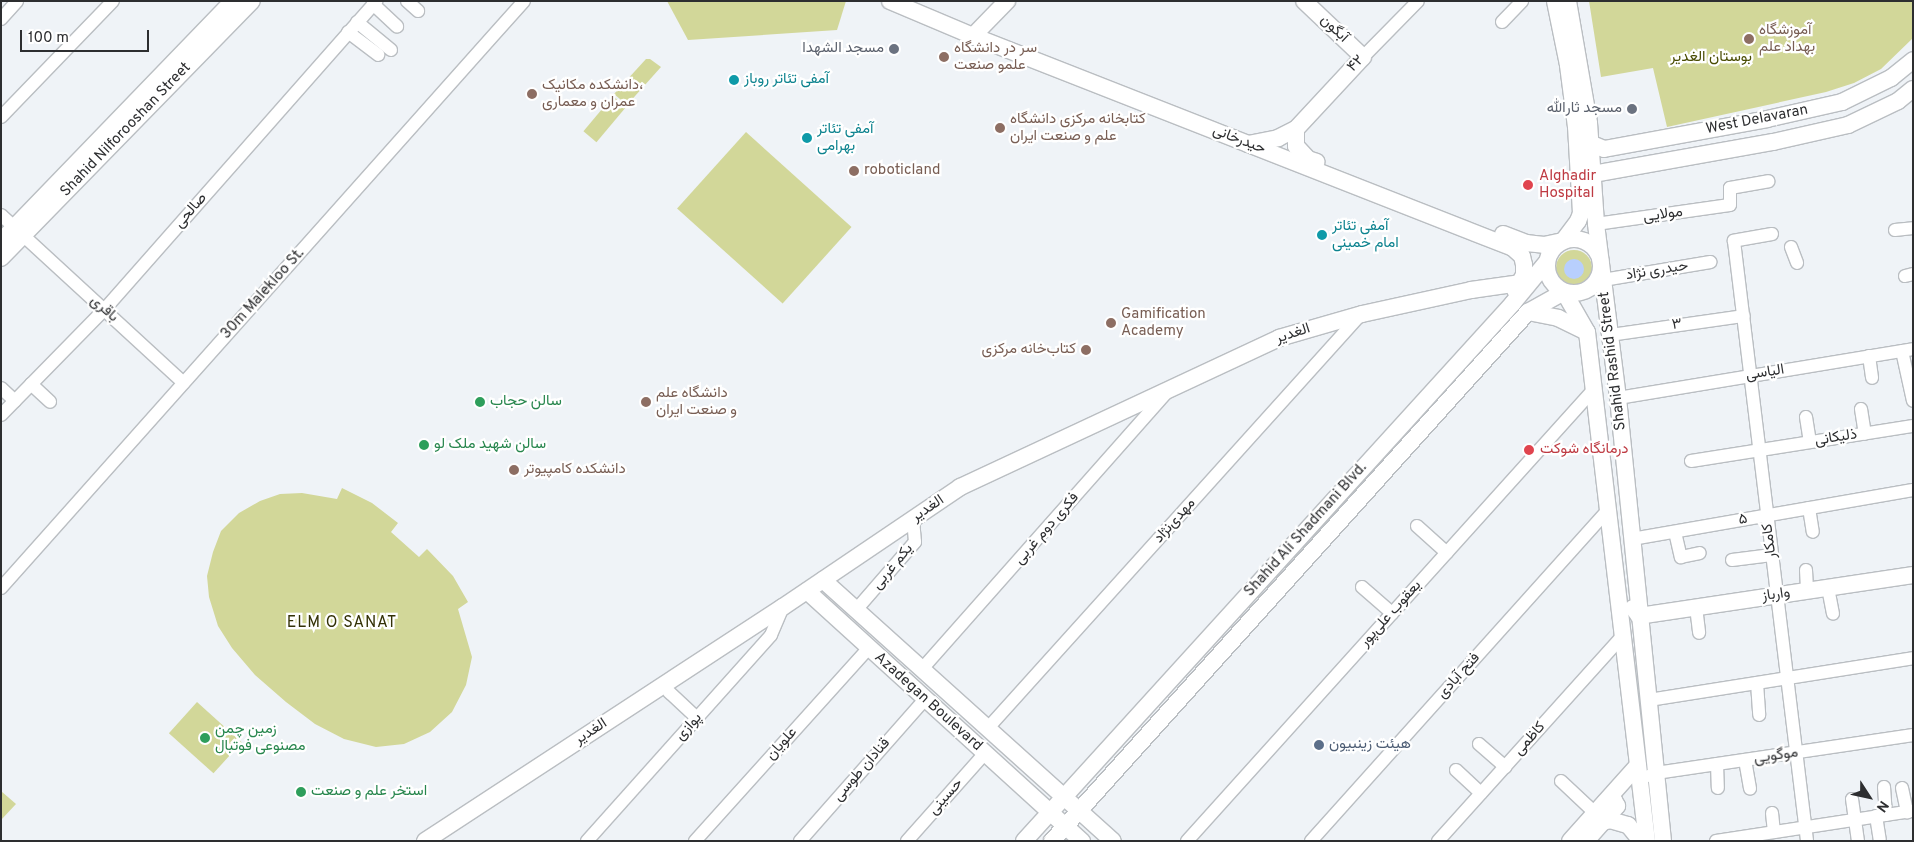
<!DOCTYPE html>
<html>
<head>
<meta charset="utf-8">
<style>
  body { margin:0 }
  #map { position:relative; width:1914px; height:842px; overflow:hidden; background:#eff3f7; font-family:Overpass,Vazirmatn,sans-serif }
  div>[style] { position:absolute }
  .green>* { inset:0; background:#d2d799; transform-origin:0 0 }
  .round { border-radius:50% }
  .water>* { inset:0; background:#b8cffd }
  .roads { filter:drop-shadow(1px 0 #babec2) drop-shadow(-1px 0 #babec2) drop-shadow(0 1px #babec2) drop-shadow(0 -1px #babec2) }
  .minor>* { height:12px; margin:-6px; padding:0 6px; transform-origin:6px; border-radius:6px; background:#fff }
  .major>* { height:16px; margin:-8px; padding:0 8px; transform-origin:8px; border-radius:8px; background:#fff }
  .major>.ring { margin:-8px; padding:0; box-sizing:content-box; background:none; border:16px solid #fff; border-radius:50% }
  .dots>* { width:14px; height:14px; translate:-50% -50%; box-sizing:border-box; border:2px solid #fff; border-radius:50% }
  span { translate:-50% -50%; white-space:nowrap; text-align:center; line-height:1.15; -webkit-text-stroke:4.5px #fff; paint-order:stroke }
  .street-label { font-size:15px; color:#2d2e30 }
  .education-label { font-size:15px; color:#785e54 }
  .left { translate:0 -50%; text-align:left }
  .right { translate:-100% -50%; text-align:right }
  .worship-label { font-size:15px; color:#5b616d }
  .park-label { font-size:15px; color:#494c02 }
  .culture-label { font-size:15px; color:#0d838f }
  .health-label { font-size:15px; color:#be3a42 }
  .leisure-label { font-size:15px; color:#27864d }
  .service-label { font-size:15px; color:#4e5e75 }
  .neighbourhood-label { font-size:16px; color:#333106; letter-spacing:1px }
  .frame { position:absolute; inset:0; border:2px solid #2d2e30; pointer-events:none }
  .north { position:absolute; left:1844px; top:772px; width:50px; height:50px; -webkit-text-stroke:4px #fff; paint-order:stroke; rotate:125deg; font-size:14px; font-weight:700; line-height:20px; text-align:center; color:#2d2e30 }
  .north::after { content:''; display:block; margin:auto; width:18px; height:22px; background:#2d2e30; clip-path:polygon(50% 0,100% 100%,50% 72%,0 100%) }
  .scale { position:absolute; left:20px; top:30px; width:129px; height:22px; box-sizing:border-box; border:2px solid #2d2e30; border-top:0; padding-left:6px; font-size:15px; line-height:18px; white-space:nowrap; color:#2d2e30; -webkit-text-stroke:4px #fff; paint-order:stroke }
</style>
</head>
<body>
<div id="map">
  <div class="green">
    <div style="clip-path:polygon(667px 1px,846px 1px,837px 30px,688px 40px)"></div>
    <div style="clip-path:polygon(1589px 1px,1913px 1px,1913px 38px,1881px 69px,1854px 83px,1826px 92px,1667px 127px,1653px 68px,1601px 77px)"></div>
    <div style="clip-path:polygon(646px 59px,650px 59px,661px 67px,627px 105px,614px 94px)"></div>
    <div style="left:613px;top:96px;width:17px;height:46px;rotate:40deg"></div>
    <div style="left:746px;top:132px;width:142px;height:103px;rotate:42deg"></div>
    <div class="round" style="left:1556px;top:250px;width:36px;height:36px"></div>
    <div style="clip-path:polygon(342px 488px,372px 503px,398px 523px,391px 532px,419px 557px,427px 549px,453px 576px,468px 602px,458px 609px,472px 657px,466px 685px,452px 712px,430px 732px,404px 744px,376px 747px,344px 739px,315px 724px,286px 702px,255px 675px,232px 648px,218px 626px,209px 597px,207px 576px,213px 552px,221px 531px,239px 513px,260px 501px,280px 494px,302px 493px,337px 499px)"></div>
    <div style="left:197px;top:702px;width:60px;height:42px;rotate:42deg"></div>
    <div style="clip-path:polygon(1px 791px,16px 804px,1px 820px)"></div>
  </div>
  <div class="water">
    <div class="round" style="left:1564px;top:259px;width:20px;height:20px"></div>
  </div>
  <div class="roads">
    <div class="minor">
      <div style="left:407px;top:1px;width:15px;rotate:42deg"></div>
      <div style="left:373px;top:4px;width:33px;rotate:43deg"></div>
      <div style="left:1px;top:19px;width:24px;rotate:-48deg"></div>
      <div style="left:357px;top:22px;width:44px;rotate:39.5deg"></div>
      <div style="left:1502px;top:22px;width:29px;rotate:-46deg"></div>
      <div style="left:348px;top:32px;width:38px;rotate:37deg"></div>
      <div style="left:1363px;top:57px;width:78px;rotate:-45.5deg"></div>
      <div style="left:1px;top:117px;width:161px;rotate:-46deg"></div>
      <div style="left:1px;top:215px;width:248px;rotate:42.6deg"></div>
      <div style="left:1596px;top:224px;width:135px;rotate:-8.1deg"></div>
      <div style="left:1730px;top:205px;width:17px;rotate:-90deg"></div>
      <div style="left:1730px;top:188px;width:39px;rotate:-10deg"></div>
      <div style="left:1895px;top:230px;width:18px;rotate:-6deg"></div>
      <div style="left:1772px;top:234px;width:39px;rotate:170deg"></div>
      <div style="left:1734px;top:241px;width:604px;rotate:83.06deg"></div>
      <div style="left:1791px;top:247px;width:17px;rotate:69deg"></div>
      <div style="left:1905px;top:276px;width:8px;rotate:-14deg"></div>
      <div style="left:1603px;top:280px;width:109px;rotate:-9.5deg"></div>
      <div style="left:1610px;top:335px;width:135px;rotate:-8.1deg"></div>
      <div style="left:1902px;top:351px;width:51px;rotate:77.6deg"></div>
      <div style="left:1869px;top:356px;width:22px;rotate:82deg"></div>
      <div style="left:31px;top:384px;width:26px;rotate:43deg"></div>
      <div style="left:1px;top:388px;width:19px;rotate:43deg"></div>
      <div style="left:1618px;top:398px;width:299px;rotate:-9.4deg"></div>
      <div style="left:1861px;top:409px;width:25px;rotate:81deg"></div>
      <div style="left:1px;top:415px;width:147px;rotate:-45.6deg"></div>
      <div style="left:104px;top:310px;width:412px;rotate:-48.6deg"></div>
      <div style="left:1806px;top:417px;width:25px;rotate:81deg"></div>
      <div style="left:1691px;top:461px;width:225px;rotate:-9deg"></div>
      <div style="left:1809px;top:508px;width:24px;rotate:81deg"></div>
      <div style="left:1417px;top:526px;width:40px;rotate:42deg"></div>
      <div style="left:1675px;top:532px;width:26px;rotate:77deg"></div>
      <div style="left:1681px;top:557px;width:19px;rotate:-12deg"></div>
      <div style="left:1632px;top:539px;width:285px;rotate:-9.9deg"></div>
      <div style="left:1732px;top:560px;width:40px;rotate:-7.1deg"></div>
      <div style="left:1806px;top:570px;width:21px;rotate:87deg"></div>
      <div style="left:1362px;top:587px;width:40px;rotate:41deg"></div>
      <div style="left:1px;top:588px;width:786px;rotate:-48.3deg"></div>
      <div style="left:1828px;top:588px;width:26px;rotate:79deg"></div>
      <div style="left:1696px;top:607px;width:26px;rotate:83deg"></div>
      <div style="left:856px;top:610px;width:90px;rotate:-49.1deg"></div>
      <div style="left:915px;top:542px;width:23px;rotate:-95deg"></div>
      <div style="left:922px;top:669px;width:370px;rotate:-48.5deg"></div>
      <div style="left:1757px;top:683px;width:32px;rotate:86deg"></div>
      <div style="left:669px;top:692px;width:38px;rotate:43deg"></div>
      <div style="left:1649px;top:700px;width:267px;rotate:-9deg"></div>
      <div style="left:988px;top:728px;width:557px;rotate:-47.98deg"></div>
      <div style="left:1479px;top:744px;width:35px;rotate:41deg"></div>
      <div style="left:1745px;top:760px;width:29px;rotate:80deg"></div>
      <div style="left:1717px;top:764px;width:24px;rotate:88deg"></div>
      <div style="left:1456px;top:770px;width:34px;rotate:43deg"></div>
      <div style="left:1649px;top:776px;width:8px;rotate:-23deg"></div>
      <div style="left:1656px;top:773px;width:260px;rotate:-8.4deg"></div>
      <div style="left:1561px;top:781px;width:47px;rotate:43.3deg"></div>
      <div style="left:1884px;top:787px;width:28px;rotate:86deg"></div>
      <div style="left:1902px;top:788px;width:25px;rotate:78deg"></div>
      <div style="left:1852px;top:799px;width:42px;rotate:81.9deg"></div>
      <div style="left:1772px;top:813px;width:19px;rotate:84deg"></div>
      <div style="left:1876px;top:816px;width:24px;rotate:81deg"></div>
      <div style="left:587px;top:841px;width:276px;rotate:-48.2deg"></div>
      <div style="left:771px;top:635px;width:30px;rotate:-67deg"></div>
      <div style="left:695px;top:841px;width:260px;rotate:-48deg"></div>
      <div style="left:800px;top:841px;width:189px;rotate:-48.6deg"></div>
      <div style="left:907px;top:841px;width:118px;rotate:-48.4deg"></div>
      <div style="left:1187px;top:841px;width:610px;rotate:-47.99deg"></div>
      <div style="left:1311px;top:841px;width:443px;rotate:-48.1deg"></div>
      <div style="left:1438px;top:841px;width:275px;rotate:-48deg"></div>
      <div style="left:1716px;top:841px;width:199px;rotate:-8.7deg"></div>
    </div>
    <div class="major">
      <div style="left:890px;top:1px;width:90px;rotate:22.9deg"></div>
      <div style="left:973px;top:36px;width:580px;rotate:21.43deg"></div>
      <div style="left:1513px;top:248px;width:12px;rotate:42deg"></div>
      <div style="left:1522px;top:256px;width:9px;rotate:77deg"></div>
      <div style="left:1524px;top:265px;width:10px;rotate:90deg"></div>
      <div style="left:1524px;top:275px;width:18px;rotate:119deg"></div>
      <div style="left:1568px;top:1px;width:124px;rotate:80.2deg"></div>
      <div style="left:1589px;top:123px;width:101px;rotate:86deg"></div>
      <div style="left:1596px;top:224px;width:175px;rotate:82.8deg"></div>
      <div style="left:1618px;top:398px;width:445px;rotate:84.2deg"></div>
      <div style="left:973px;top:36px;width:49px;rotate:-45.8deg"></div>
      <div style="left:1296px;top:129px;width:17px;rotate:90deg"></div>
      <div style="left:1296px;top:146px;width:18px;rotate:47deg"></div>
      <div style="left:1308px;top:159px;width:9px;rotate:18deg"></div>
      <div style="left:1590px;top:143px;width:15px;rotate:23deg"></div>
      <div style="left:1604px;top:149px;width:166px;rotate:-10.4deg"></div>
      <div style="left:1767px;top:119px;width:77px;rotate:-12.8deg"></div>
      <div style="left:1842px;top:102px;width:55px;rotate:-26.1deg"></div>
      <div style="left:1891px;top:78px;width:28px;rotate:-39deg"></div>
      <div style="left:1248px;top:144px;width:31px;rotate:-11deg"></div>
      <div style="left:1278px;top:138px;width:20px;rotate:-27deg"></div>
      <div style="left:1296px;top:129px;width:98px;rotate:-47.1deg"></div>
      <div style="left:1363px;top:57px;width:81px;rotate:-136.5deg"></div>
      <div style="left:1593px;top:174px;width:183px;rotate:-10.1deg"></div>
      <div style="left:1773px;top:142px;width:77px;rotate:-12.8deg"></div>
      <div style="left:1848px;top:125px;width:55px;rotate:-25.6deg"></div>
      <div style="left:1898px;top:101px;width:19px;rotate:-39deg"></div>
      <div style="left:1503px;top:234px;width:25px;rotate:21deg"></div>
      <div style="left:1526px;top:243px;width:18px;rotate:6deg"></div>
      <div style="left:1544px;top:245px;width:19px;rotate:-12deg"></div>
      <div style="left:1563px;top:241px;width:25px;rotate:-53deg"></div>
      <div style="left:1578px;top:221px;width:9px;rotate:-69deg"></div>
      <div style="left:1581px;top:213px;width:86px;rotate:-93.3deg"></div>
      <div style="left:1576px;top:127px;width:63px;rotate:-97.4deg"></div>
      <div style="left:1568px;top:65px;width:65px;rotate:-101.5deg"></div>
      <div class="ring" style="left:1547px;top:239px;width:38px;height:38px"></div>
      <div style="left:1px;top:241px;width:334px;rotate:-46deg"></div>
      <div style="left:1px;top:258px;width:359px;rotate:-45.7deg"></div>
      <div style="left:1528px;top:312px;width:31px;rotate:11deg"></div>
      <div style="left:1558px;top:318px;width:32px;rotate:26deg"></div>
      <div style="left:823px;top:580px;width:390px;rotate:42deg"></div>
      <div style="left:807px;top:591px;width:372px;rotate:42.3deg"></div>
      <div style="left:1633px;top:608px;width:10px;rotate:53deg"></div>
      <div style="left:1639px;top:616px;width:277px;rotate:-8.5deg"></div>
      <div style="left:1603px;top:822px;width:7px;rotate:-16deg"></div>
      <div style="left:1610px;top:820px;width:19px;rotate:16deg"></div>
      <div style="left:1628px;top:825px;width:21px;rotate:51deg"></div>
      <div style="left:425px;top:841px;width:428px;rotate:-33.2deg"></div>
      <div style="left:783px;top:607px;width:214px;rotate:-34.1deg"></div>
      <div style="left:960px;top:487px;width:352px;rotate:-25deg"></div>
      <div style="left:1279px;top:338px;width:86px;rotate:-16.1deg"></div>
      <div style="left:1362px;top:314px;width:112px;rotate:-12.4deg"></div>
      <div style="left:1471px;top:290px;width:49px;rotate:-8.1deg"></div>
      <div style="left:1024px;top:841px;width:727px;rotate:-47.73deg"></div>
      <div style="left:1513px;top:303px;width:52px;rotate:-50.5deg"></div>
      <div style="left:1052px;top:841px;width:712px;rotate:-48.02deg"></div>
      <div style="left:1528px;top:312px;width:41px;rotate:-29.1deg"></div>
      <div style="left:1564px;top:292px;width:46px;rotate:60.1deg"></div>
      <div style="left:1587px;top:332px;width:513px;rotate:83.28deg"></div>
      <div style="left:1570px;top:841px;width:102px;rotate:-48.2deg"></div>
      <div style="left:1586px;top:841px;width:47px;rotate:-48.5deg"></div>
      <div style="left:1617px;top:806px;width:7px;rotate:-117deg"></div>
      <div style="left:1614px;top:800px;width:10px;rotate:163deg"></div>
    </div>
  </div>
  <div class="dots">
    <div style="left:1749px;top:39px;background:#8d6e63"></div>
    <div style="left:894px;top:49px;background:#6b7280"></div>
    <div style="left:944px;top:57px;background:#8d6e63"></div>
    <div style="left:734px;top:80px;background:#0f9aa8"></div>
    <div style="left:532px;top:94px;background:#8d6e63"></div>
    <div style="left:1632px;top:109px;background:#6b7280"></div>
    <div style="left:1000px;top:128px;background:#8d6e63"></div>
    <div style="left:807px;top:138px;background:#0f9aa8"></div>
    <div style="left:854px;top:171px;background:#8d6e63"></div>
    <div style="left:1528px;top:185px;background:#e0444e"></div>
    <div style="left:1322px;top:235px;background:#0f9aa8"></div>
    <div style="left:1111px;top:323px;background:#8d6e63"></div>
    <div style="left:1086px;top:350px;background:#8d6e63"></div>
    <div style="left:480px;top:402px;background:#2e9e5b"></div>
    <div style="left:646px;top:402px;background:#8d6e63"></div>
    <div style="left:424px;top:445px;background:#2e9e5b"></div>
    <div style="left:1529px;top:450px;background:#e0444e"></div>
    <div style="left:514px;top:470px;background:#8d6e63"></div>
    <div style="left:205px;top:738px;background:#2e9e5b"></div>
    <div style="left:1319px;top:745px;background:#5c6f8a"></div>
    <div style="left:301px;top:792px;background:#2e9e5b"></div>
  </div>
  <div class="street-label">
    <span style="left:1334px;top:29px;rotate:44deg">آبگون</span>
    <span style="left:1356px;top:64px;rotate:-46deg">۴۲</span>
    <span style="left:1757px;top:120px;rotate:-11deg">West Delavaran</span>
    <span style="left:126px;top:130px;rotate:-46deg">Shahid Nilforooshan Street</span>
    <span style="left:1239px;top:140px;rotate:21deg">حیدرخانی</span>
    <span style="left:191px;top:211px;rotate:-49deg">صالحی</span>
    <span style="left:1663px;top:215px;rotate:-8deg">مولایی</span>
    <span style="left:1657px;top:271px;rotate:-9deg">حیدری نژاد</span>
    <span style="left:263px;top:294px;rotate:-48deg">30m Malekloo St.</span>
    <span style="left:104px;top:309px;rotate:42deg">باقری</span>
    <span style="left:1677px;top:325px;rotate:-8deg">۳</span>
    <span style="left:1293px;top:334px;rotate:-18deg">الغدیر</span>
    <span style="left:1613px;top:361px;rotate:-97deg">Shahid Rashid Street</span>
    <span style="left:1765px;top:373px;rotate:-9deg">الیاسی</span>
    <span style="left:1836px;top:438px;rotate:-9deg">ذلیکانی</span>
    <span style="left:928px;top:509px;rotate:-34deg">الغدیر</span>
    <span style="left:1743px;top:520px;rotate:-10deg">۵</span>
    <span style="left:1175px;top:521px;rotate:-48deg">مهدی‌نژاد</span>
    <span style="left:1047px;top:529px;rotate:-49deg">فکری دوم غربی</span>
    <span style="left:1306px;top:530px;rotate:-48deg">Shahid Ali Shadmani Blvd.</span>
    <span style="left:1770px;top:541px;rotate:-97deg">کامکار</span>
    <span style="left:893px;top:567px;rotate:-50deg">یکم غربی</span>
    <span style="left:1776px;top:595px;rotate:-8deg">وارباز</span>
    <span style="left:1391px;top:614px;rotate:-48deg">یعقوب علی‌پور</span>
    <span style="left:1459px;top:676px;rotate:-48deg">فتح آبادی</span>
    <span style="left:928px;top:702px;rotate:42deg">Azadegan Boulevard</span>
    <span style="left:689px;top:727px;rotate:-48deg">پوازی</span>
    <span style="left:591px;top:732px;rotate:-33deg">الغدیر</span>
    <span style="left:1530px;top:739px;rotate:-48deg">کاظمی</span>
    <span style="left:782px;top:744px;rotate:-48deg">علویان</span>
    <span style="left:1776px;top:756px;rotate:-8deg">موگویی</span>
    <span style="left:862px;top:770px;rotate:-49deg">قنادان طوسی</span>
    <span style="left:946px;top:797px;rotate:-48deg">حسینی</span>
  </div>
  <div class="education-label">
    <span class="left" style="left:1759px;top:39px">آموزشگاه<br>بهداد علم</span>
    <span class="left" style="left:954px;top:57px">سر در دانشگاه<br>علمو صنعت</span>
    <span class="left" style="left:542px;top:94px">دانشکده مکانیک،<br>عمران و معماری</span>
    <span class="left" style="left:1010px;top:128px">کتابخانه مرکزی دانشگاه<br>علم و صنعت ایران</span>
    <span class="left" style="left:864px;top:171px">roboticland</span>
    <span class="left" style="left:1121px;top:323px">Gamification<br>Academy</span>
    <span class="right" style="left:1076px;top:350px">کتاب‌خانه مرکزی</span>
    <span class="left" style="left:656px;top:402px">دانشگاه علم<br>و صنعت ایران</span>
    <span class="left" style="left:524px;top:470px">دانشکده کامپیوتر</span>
  </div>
  <div class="worship-label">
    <span class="right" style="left:884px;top:49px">مسجد الشهدا</span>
    <span class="right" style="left:1622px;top:109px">مسجد ثارالله</span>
  </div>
  <div class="park-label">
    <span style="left:1711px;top:58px">بوستان الغدیر</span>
  </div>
  <div class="culture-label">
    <span class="left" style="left:744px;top:80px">آمفی تئاتر روباز</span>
    <span class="left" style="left:817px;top:138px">آمفی تئاتر<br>بهرامی</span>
    <span class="left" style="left:1332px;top:235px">آمفی تئاتر<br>امام خمینی</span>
  </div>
  <div class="health-label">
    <span class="left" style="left:1539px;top:185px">Alghadir<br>Hospital</span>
    <span class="left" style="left:1540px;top:450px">درمانگاه شوکت</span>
  </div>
  <div class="leisure-label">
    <span class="left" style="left:490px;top:402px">سالن حجاب</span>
    <span class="left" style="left:434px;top:445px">سالن شهید ملک لو</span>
    <span class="left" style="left:215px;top:738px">زمین چمن<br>مصنوعی فوتبال</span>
    <span class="left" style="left:311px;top:792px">استخر علم و صنعت</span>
  </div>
  <div class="service-label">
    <span class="left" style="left:1329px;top:745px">هیئت زینبیون</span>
  </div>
  <div class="neighbourhood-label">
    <span style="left:342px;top:623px">ELM O SANAT</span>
  </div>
  <div class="frame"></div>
  <div class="north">N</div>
  <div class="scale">100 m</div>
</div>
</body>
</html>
